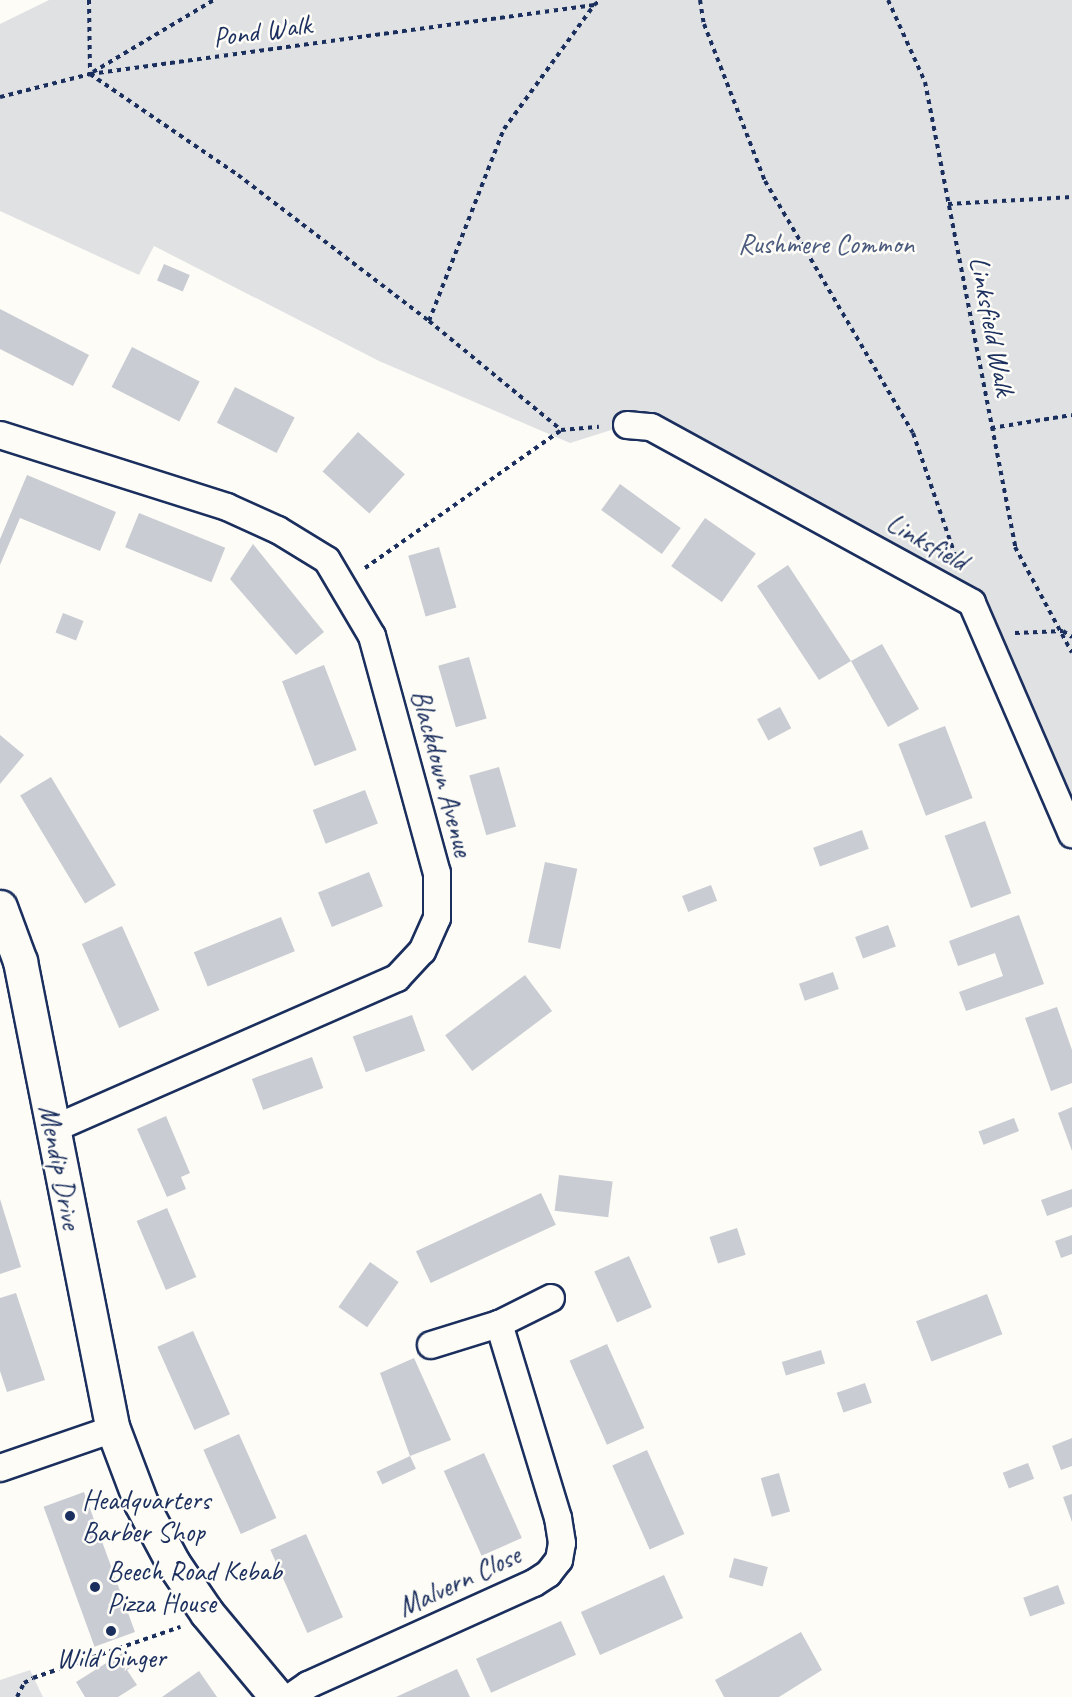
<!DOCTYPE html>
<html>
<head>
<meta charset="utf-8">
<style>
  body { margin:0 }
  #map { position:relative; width:1072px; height:1697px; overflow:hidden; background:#fdfcf7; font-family:Caveat,sans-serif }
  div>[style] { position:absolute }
  .green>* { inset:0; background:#e0e1e3 }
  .building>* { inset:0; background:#c9ccd3; transform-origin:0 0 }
  .path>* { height:4px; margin-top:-2px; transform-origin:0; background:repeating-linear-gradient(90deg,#1b2f5e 0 4.5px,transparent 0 9px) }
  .roads { filter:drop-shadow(2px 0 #1b2f5e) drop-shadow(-2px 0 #1b2f5e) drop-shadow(0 2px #1b2f5e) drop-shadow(0 -2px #1b2f5e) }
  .minor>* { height:26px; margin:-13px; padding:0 13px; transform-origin:13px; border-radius:13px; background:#fdfcf7 }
  .tertiary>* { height:33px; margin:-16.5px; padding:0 16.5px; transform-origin:16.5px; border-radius:16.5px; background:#fdfcf7 }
  .dots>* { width:16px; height:16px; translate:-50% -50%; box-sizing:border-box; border:3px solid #fdfcf7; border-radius:50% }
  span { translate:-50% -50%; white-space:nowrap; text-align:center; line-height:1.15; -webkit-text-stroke:5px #fdfcf7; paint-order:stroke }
  .street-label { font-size:28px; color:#1b2f5e }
  .park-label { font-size:28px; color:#4c5c7f }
  .poi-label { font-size:28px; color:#1b2f5e }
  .left { translate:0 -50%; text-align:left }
</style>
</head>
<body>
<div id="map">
  <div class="green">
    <div style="clip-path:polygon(49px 0,1072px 0,1072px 834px,972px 603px,627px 425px,570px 443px,379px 361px,154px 246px,139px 275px,0 211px,0 24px)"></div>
    <div style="clip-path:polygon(30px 1670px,43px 1697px,0 1697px,0 1680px)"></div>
  </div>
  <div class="building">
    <div style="left:164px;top:264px;width:28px;height:18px;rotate:23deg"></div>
    <div style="clip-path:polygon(0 309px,89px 355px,73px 386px,0 349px)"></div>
    <div style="left:132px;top:347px;width:76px;height:45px;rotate:27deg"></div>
    <div style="left:235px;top:387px;width:67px;height:40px;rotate:27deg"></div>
    <div style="left:358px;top:432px;width:63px;height:53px;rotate:42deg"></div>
    <div style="clip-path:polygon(27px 475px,116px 512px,100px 551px,20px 518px,0 565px,0 539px)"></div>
    <div style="left:620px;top:484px;width:75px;height:32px;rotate:36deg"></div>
    <div style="left:139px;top:513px;width:93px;height:37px;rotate:22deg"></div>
    <div style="left:705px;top:518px;width:62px;height:59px;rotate:35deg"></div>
    <div style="clip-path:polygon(253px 544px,324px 632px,296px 655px,230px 579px)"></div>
    <div style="left:439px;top:547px;width:63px;height:32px;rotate:74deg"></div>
    <div style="clip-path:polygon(788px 565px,851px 661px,882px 644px,919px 709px,888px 727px,851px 661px,819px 680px,757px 586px)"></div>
    <div style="left:63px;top:613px;width:22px;height:21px;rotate:21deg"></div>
    <div style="left:469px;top:657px;width:64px;height:32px;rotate:74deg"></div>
    <div style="left:324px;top:665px;width:91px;height:45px;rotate:69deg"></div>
    <div style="left:780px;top:707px;width:24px;height:26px;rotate:62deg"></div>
    <div style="left:945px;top:726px;width:77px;height:50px;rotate:69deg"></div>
    <div style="clip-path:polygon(0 735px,24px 755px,0 784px)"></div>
    <div style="left:499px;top:767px;width:62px;height:31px;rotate:74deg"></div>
    <div style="left:51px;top:777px;width:126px;height:36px;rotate:59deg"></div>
    <div style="left:365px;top:790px;width:36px;height:56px;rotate:69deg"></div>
    <div style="left:985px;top:821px;width:77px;height:43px;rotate:70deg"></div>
    <div style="left:862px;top:830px;width:20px;height:52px;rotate:70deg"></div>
    <div style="left:545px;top:862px;width:33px;height:82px;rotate:12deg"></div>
    <div style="left:369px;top:872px;width:37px;height:55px;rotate:68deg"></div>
    <div style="left:711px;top:885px;width:17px;height:31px;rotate:69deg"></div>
    <div style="clip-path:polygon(1019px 915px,1044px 984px,966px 1011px,959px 992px,1003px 976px,995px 953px,958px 966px,949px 941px)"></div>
    <div style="left:281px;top:917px;width:37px;height:94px;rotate:68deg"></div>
    <div style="left:888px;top:925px;width:23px;height:35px;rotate:70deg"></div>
    <div style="left:122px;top:926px;width:92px;height:44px;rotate:66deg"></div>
    <div style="left:833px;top:972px;width:18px;height:36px;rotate:71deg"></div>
    <div style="left:525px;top:975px;width:45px;height:100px;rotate:53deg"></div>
    <div style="clip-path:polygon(1057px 1007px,1072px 1050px,1072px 1083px,1051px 1091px,1025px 1018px)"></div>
    <div style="left:412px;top:1015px;width:38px;height:63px;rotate:70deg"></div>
    <div style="left:312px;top:1057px;width:33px;height:64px;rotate:70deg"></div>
    <div style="clip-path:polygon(1072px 1107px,1072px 1151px,1058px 1113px)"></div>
    <div style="clip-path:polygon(166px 1116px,190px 1173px,181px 1177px,186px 1189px,167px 1197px,137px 1129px)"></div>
    <div style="left:1014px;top:1118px;width:14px;height:38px;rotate:69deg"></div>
    <div style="left:559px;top:1175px;width:54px;height:36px;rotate:7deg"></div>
    <div style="clip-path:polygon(1072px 1189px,1072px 1207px,1047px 1216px,1041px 1200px)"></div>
    <div style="left:541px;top:1193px;width:35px;height:138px;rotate:65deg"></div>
    <div style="clip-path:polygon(0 1199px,21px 1267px,0 1274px)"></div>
    <div style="left:167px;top:1208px;width:75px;height:33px;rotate:67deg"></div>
    <div style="left:737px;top:1228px;width:28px;height:29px;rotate:72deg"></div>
    <div style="clip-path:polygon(1072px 1235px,1072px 1254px,1061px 1258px,1055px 1241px)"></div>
    <div style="left:629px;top:1256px;width:56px;height:38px;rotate:66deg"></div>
    <div style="left:370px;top:1262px;width:35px;height:55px;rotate:35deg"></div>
    <div style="clip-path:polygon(16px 1293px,45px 1380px,7px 1392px,0 1371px,0 1298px)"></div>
    <div style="left:987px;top:1294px;width:43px;height:76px;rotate:69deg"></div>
    <div style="left:193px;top:1331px;width:91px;height:39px;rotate:66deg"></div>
    <div style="left:607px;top:1344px;width:92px;height:41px;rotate:66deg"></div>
    <div style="left:821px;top:1350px;width:14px;height:41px;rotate:73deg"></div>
    <div style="clip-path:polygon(414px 1358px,451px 1440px,410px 1456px,380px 1373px)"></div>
    <div style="left:865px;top:1383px;width:21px;height:30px;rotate:71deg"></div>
    <div style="left:239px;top:1434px;width:92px;height:39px;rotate:66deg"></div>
    <div style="clip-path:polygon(1072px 1438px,1072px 1466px,1061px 1470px,1052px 1446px)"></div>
    <div style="left:647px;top:1450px;width:92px;height:38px;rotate:66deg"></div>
    <div style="left:484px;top:1453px;width:93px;height:44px;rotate:66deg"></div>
    <div style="left:410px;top:1456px;width:14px;height:37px;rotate:65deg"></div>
    <div style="left:1028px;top:1463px;width:17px;height:27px;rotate:69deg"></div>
    <div style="left:779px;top:1473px;width:40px;height:19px;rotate:74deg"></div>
    <div style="left:84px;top:1492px;width:149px;height:43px;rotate:70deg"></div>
    <div style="clip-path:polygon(1072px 1494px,1072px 1522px,1063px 1497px)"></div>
    <div style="left:306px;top:1534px;width:91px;height:39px;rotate:66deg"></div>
    <div style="left:734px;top:1558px;width:35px;height:20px;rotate:15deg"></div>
    <div style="left:664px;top:1575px;width:47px;height:91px;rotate:66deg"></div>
    <div style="left:1058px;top:1585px;width:20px;height:37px;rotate:70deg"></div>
    <div style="left:561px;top:1621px;width:37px;height:93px;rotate:66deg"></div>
    <div style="clip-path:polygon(801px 1632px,822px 1670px,779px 1697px,724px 1697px,715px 1680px)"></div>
    <div style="clip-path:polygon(127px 1650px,135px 1664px,127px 1670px,137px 1685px,118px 1697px,85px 1697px,76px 1682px)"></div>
    <div style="clip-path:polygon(457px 1669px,470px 1697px,396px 1697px)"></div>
    <div style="clip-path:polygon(199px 1671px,217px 1697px,162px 1697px)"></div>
  </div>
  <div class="path">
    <div style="left:89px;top:0;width:74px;rotate:89.2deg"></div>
    <div style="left:700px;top:0;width:24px;rotate:81deg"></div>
    <div style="left:704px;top:24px;width:168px;rotate:68.8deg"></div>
    <div style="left:765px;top:181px;width:292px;rotate:59.6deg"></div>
    <div style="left:913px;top:433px;width:139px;rotate:71deg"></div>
    <div style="left:888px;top:0;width:90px;rotate:65.7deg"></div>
    <div style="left:925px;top:82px;width:474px;rotate:79deg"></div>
    <div style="left:1015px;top:547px;width:120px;rotate:61.7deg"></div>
    <div style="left:93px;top:72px;width:141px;rotate:-30.8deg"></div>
    <div style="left:90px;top:74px;width:179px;rotate:34.3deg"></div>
    <div style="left:238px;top:175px;width:240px;rotate:37.4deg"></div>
    <div style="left:429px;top:321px;width:171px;rotate:39.5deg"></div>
    <div style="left:561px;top:430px;width:38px;rotate:-5deg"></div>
    <div style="left:0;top:97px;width:93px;rotate:-14.3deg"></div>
    <div style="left:90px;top:74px;width:509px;rotate:-7.8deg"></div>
    <div style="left:594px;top:5px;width:9px;rotate:-36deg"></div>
    <div style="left:948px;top:204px;width:124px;rotate:-3.2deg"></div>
    <div style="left:429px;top:321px;width:206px;rotate:-68.7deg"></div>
    <div style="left:504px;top:129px;width:153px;rotate:-54deg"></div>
    <div style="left:991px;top:428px;width:82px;rotate:-9.1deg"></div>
    <div style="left:365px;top:568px;width:240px;rotate:-35.1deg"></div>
    <div style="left:1015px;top:633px;width:48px;rotate:-2.4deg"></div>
    <div style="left:1063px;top:631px;width:11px;rotate:34deg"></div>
    <div style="left:17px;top:1697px;width:16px;rotate:-63deg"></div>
    <div style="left:24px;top:1683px;width:10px;rotate:-29deg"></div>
    <div style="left:33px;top:1678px;width:156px;rotate:-19.1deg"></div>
  </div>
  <div class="roads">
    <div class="minor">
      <div style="left:627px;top:425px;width:24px;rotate:5deg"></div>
      <div style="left:651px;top:427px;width:366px;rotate:28.7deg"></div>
      <div style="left:972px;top:603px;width:252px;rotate:66.6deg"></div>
      <div style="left:0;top:435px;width:238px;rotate:17.6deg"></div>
      <div style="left:227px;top:507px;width:56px;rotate:24.3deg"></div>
      <div style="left:278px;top:530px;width:57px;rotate:31.5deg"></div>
      <div style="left:327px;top:560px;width:88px;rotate:59.4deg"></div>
      <div style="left:372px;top:636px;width:246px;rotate:74.7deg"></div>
      <div style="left:437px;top:873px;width:45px;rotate:90deg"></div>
      <div style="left:437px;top:918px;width:36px;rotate:114deg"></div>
      <div style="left:422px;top:951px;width:37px;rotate:133deg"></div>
      <div style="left:397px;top:978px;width:376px;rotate:156.3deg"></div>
      <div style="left:431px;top:1345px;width:71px;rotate:-17.2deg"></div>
      <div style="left:0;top:1468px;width:120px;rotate:-19deg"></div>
      <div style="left:291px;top:1697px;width:21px;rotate:-35deg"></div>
      <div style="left:308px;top:1685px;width:248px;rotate:-24.3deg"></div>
      <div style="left:534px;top:1583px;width:17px;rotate:-33deg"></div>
      <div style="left:548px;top:1574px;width:18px;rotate:-52deg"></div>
      <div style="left:559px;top:1560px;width:17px;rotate:-80deg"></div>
      <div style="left:562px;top:1543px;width:25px;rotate:-99deg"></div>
      <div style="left:558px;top:1518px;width:203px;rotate:-106.9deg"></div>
      <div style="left:499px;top:1324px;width:58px;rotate:-26.6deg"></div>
    </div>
    <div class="tertiary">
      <div style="left:0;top:907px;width:58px;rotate:69.7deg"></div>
      <div style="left:20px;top:961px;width:477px;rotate:78.8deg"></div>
      <div style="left:113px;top:1429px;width:79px;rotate:69.3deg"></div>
      <div style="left:141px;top:1503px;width:68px;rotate:61.9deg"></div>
      <div style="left:173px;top:1563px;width:60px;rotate:55.8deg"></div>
      <div style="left:207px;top:1613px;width:109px;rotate:50.2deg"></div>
    </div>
  </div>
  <div class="dots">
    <div style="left:70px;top:1516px;background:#1b2f5e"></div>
    <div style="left:95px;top:1587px;background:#1b2f5e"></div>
    <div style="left:111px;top:1631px;background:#1b2f5e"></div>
  </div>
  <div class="street-label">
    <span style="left:262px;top:31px;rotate:-8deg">Pond Walk</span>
    <span style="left:992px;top:326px;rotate:79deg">Linksfield Walk</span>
    <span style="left:927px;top:542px;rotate:29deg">Linksfield</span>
    <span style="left:442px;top:773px;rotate:75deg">Blackdown Avenue</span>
    <span style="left:60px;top:1167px;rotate:79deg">Mendip Drive</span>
    <span style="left:459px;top:1581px;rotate:-25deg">Malvern Close</span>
  </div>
  <div class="park-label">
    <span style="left:826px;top:244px">Rushmere Common</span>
  </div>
  <div class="poi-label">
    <span class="left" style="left:82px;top:1516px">Headquarters<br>Barber Shop</span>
    <span class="left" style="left:107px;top:1587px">Beech Road Kebab<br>Pizza House</span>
    <span style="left:111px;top:1658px">Wild Ginger</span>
  </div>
</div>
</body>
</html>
